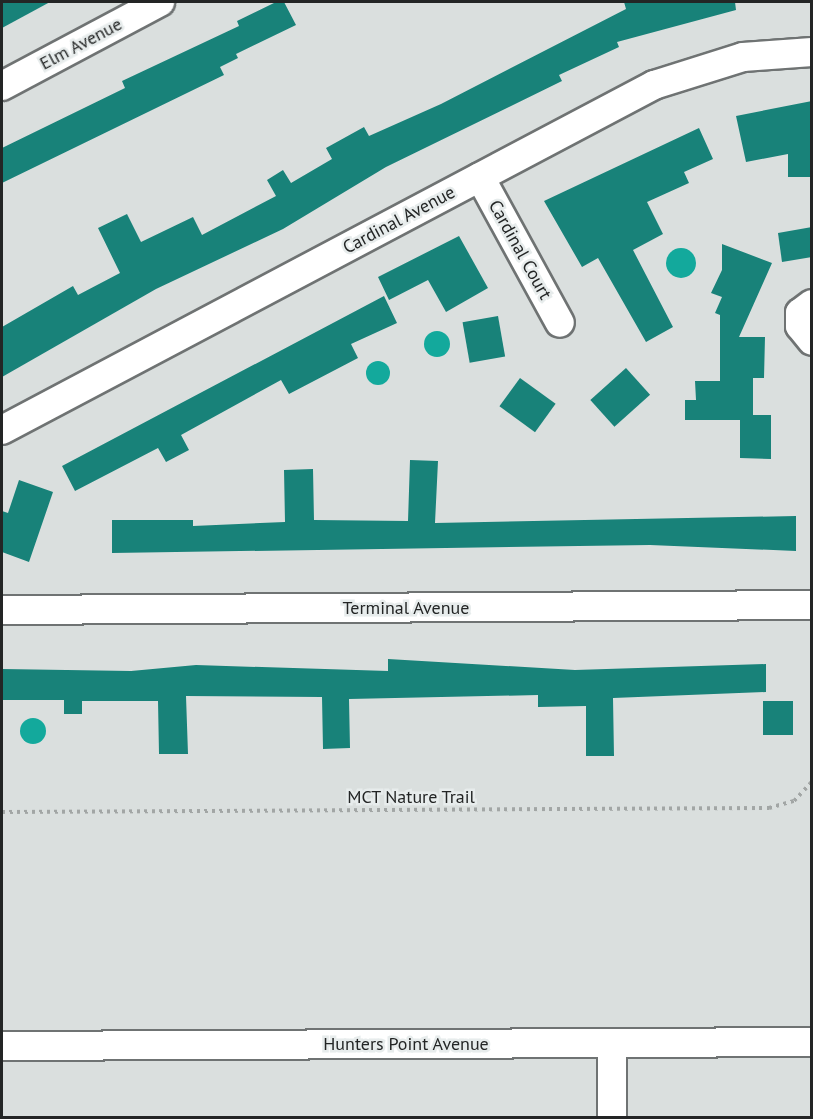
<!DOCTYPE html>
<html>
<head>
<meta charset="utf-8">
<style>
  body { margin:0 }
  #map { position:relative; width:813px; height:1119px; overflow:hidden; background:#dadfde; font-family:"PT Sans",sans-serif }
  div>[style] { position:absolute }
  .water>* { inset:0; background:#13a99c }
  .round { border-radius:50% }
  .building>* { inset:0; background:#188279; transform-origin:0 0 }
  .path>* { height:4px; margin-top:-2px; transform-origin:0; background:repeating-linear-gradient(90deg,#a2a6a5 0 3px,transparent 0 7.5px) }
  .roads { filter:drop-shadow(2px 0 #6f7373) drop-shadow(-2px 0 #6f7373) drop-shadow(0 2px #6f7373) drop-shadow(0 -2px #6f7373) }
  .minor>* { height:28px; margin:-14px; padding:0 14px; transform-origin:14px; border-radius:14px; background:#fff }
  span { translate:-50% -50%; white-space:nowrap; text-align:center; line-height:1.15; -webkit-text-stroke:5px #e7ecec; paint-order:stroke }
  .street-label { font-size:18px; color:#232525 }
  .frame { position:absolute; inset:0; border:3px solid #232525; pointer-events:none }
</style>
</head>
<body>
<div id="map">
  <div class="water">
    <div class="round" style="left:666px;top:248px;width:30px;height:30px"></div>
    <div class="round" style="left:424px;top:331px;width:26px;height:26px"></div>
    <div class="round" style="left:366px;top:361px;width:24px;height:24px"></div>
    <div class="round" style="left:20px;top:718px;width:26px;height:26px"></div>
  </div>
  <div class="building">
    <div style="clip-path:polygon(2px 2px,50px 2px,2px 28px)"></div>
    <div style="clip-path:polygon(276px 2px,284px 2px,296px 25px,236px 54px,238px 58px,220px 67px,224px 75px,2px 183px,2px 148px,125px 88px,122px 81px,239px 26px,237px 21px)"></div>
    <div style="clip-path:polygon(624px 2px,735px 2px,736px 10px,617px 42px,619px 47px,559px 75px,562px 81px,386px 167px,283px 229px,156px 289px,2px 377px,2px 327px,73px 286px,78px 295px,120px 273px,98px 228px,127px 214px,141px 242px,193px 217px,202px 235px,276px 196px,267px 180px,283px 170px,291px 183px,332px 159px,326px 148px,364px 127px,369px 136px,441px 104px,626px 9px)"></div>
    <div style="clip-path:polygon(812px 101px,812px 177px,788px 177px,788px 154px,746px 162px,736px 116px)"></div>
    <div style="clip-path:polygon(699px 128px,713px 159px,684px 172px,689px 183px,647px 202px,663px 234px,633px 250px,673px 327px,646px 342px,598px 258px,582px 267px,544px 201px)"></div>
    <div style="clip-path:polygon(812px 227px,812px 257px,782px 262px,778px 233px)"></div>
    <div style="clip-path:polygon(459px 236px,488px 288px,446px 312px,428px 280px,389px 300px,378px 277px)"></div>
    <div style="clip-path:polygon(722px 244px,772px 263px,739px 337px,765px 337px,764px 378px,753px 378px,753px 415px,771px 415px,771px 459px,740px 458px,740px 420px,685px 420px,685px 400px,696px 400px,695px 381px,720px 381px,720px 315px,715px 313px,722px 297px,711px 293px,722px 270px)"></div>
    <div style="clip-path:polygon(384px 296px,397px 323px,351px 344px,358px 358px,289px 394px,281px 380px,181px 435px,189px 450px,166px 462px,158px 448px,75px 491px,62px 466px)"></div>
    <div style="left:498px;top:316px;width:41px;height:36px;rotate:80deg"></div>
    <div style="left:626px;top:368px;width:36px;height:48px;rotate:48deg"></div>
    <div style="left:520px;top:378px;width:44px;height:35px;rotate:36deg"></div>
    <div style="clip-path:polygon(410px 460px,438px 461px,435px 523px,796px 516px,796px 551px,650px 545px,112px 553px,112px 520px,193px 520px,193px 526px,285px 522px,284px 470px,313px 469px,314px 520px,408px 521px)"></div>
    <div style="clip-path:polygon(19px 480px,53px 492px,29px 562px,2px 552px,2px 511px,8px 513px)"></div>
    <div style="clip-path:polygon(388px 659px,575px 670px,766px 664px,766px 692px,613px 698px,614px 756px,586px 756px,586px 706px,538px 707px,538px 695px,349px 699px,350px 748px,323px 749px,322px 697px,186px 696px,188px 754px,159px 754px,158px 701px,82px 701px,82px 714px,64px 714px,64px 700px,2px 700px,2px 669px,131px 671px,196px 665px,388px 671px)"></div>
    <div style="left:763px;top:701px;width:30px;height:34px"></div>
  </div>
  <div class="path">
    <div style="left:2px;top:812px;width:767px;rotate:-0.3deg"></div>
    <div style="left:769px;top:808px;width:26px;rotate:-16deg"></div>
    <div style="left:794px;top:801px;width:26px;rotate:-47deg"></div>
  </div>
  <div class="roads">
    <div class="minor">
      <div style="left:2px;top:86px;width:179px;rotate:-28deg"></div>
      <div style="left:480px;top:177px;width:166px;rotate:61.3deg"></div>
      <div style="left:812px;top:304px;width:15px;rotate:143deg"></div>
      <div style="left:800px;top:313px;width:13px;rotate:90deg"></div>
      <div style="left:800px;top:326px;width:19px;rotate:51deg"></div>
      <div style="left:2px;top:430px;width:738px;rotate:-27.89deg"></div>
      <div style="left:654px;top:85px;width:93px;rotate:-17.5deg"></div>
      <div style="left:743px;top:57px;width:69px;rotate:-4.1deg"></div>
      <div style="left:2px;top:610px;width:810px;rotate:-0.35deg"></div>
      <div style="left:612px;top:1043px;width:75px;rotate:90deg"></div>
      <div style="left:2px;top:1046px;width:810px;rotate:-0.28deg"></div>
    </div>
  </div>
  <div class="street-label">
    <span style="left:81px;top:44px;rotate:-28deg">Elm Avenue</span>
    <span style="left:399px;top:220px;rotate:-28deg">Cardinal Avenue</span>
    <span style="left:520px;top:250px;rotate:61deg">Cardinal Court</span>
    <span style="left:406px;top:608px">Terminal Avenue</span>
    <span style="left:411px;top:797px">MCT Nature Trail</span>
    <span style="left:406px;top:1044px">Hunters Point Avenue</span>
  </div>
  <div class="frame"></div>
</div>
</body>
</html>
